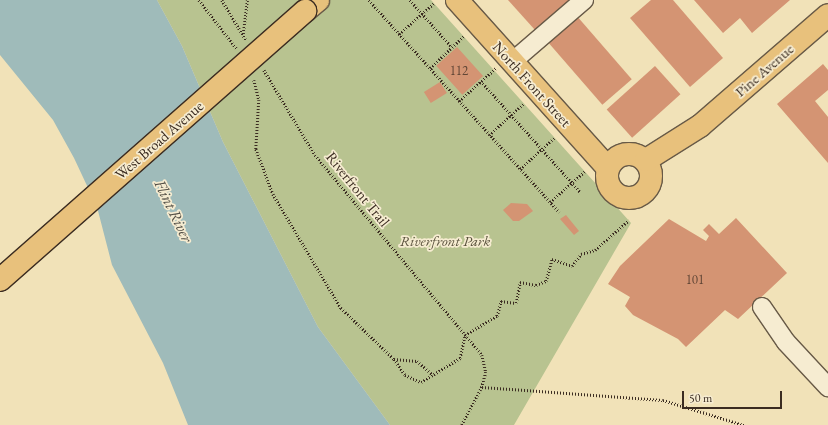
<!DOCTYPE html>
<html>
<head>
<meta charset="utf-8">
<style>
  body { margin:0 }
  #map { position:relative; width:828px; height:425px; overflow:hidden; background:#f1e2b8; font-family:"EB Garamond",serif }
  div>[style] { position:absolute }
  .green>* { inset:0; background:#b8c390 }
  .water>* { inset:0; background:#9fbbba }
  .building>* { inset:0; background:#d49473; transform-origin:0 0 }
  .path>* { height:2.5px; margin-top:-1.25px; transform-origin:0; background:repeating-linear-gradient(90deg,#3b2c21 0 1px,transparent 0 3px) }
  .roads { filter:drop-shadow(1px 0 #685a47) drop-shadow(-1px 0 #685a47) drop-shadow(0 1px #685a47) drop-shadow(0 -1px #685a47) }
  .minor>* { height:18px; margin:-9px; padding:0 9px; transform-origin:9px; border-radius:9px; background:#f6ecd1 }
  .major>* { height:22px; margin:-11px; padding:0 11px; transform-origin:11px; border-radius:11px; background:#e8c17c }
  .major>.ring { margin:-11px; padding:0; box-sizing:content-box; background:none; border:22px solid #e8c17c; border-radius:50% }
  .bridges { filter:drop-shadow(1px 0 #3b2c21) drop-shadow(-1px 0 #3b2c21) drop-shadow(0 1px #3b2c21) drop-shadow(0 -1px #3b2c21) }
  .major-bridge>* { height:22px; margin:-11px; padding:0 11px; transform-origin:11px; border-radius:11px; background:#e8c17c }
  span { translate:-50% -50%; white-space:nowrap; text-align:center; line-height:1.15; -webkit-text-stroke:3.5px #f6ecd1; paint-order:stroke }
  .number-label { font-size:13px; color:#614636 }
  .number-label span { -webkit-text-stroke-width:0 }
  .street-label { font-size:15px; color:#3b2c21 }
  .park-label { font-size:15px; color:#5a523d; font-style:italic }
  .water-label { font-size:16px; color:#545047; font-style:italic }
  .scale { position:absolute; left:682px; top:391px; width:100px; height:18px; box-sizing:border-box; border:2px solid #3b2c21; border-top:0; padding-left:5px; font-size:12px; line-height:14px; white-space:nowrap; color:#3b2c21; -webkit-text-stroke:3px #f6ecd1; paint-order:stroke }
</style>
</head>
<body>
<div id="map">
  <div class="green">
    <div style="clip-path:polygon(157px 0,431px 0,631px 223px,514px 425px,390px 425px,318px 327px,223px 142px,182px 46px)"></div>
  </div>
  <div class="water">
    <div style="clip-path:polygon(0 0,157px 0,182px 46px,223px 142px,318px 327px,390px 425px,188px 425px,163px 363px,112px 265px,97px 207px,74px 158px,53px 120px,0 55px)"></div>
  </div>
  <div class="building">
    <div style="clip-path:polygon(508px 0,569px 0,535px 30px)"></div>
    <div style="clip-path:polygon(651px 0,673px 0,723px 58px,690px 87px,630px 18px)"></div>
    <div style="clip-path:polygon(694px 0,790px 0,752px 33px,740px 18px,723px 33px)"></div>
    <div style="left:576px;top:15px;width:85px;height:39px;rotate:49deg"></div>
    <div style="left:457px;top:47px;width:39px;height:28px;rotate:48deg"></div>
    <div style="clip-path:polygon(823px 64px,828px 70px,828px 90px,815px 101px,828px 117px,828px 163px,777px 104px)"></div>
    <div style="left:655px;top:66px;width:38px;height:65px;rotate:48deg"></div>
    <div style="left:440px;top:82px;width:13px;height:19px;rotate:58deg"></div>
    <div style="clip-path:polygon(511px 203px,527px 204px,533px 211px,519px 221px,513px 221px,503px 210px)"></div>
    <div style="clip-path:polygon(566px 215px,579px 231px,574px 235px,560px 219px)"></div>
    <div style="clip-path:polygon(736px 218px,787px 273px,738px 319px,725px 310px,686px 347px,678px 339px,633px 315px,625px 306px,630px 297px,608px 284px,620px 266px,669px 219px,706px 241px,709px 236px,703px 230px,709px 224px,719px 234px)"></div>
  </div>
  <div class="path">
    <div style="left:199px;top:0;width:62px;rotate:52.2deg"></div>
    <div style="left:222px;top:0;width:47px;rotate:59deg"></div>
    <div style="left:369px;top:0;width:285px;rotate:48.1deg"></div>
    <div style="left:410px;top:0;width:63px;rotate:48.2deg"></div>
    <div style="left:243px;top:34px;width:34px;rotate:-83deg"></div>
    <div style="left:399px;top:34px;width:47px;rotate:-41.5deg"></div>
    <div style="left:430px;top:68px;width:47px;rotate:-43.3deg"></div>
    <div style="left:264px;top:70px;width:99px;rotate:59deg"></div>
    <div style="left:315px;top:155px;width:261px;rotate:50.1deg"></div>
    <div style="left:482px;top:355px;width:17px;rotate:77deg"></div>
    <div style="left:486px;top:372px;width:16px;rotate:105deg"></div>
    <div style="left:482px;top:387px;width:43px;rotate:117.8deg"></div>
    <div style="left:254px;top:80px;width:21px;rotate:76deg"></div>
    <div style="left:259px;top:100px;width:49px;rotate:93.5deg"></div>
    <div style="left:256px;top:149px;width:48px;rotate:69.3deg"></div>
    <div style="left:273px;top:194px;width:133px;rotate:59.2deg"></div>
    <div style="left:341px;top:308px;width:74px;rotate:43.9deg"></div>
    <div style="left:394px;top:359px;width:19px;rotate:55deg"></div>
    <div style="left:405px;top:375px;width:17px;rotate:24deg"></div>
    <div style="left:421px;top:382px;width:46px;rotate:-31.6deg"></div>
    <div style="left:460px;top:358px;width:24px;rotate:-78deg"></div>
    <div style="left:465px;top:335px;width:37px;rotate:-31deg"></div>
    <div style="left:497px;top:316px;width:16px;rotate:-75deg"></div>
    <div style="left:501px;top:301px;width:15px;rotate:8deg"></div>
    <div style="left:516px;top:303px;width:21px;rotate:-79deg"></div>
    <div style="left:520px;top:282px;width:16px;rotate:11deg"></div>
    <div style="left:536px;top:285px;width:11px;rotate:-22deg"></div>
    <div style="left:546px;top:281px;width:23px;rotate:-75deg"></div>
    <div style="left:552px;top:259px;width:21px;rotate:19deg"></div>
    <div style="left:572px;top:266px;width:15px;rotate:-53deg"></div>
    <div style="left:581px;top:254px;width:15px;rotate:-16deg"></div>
    <div style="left:595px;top:250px;width:45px;rotate:-41.4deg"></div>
    <div style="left:481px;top:81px;width:150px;rotate:48.2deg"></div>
    <div style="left:459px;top:101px;width:50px;rotate:-41.7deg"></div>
    <div style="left:489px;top:135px;width:47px;rotate:-42.4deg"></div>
    <div style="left:520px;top:169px;width:47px;rotate:-42.4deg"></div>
    <div style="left:550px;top:202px;width:47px;rotate:-41.5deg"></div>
    <div style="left:394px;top:359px;width:23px;rotate:5deg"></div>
    <div style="left:417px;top:361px;width:21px;rotate:41deg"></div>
    <div style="left:482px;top:387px;width:181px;rotate:4.1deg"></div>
    <div style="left:663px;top:400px;width:85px;rotate:17.2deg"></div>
  </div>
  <div class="roads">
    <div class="minor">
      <div style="left:512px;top:62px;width:95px;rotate:-40.7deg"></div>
      <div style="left:762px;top:307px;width:42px;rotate:55.6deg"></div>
      <div style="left:786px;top:342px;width:62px;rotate:47deg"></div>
    </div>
    <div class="major">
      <div style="left:457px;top:0;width:226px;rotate:48.1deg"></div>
      <div style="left:305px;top:11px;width:17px;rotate:-40deg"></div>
      <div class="ring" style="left:607px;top:154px;width:22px;height:22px"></div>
      <div style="left:646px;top:160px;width:64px;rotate:-32.2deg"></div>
      <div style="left:700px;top:126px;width:169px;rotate:-40.9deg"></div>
    </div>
  </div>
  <div class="bridges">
    <div class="major-bridge">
      <div style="left:0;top:280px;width:407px;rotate:-41.4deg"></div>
    </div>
  </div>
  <div class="number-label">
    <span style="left:459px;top:71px">112</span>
    <span style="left:695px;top:280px">101</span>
  </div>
  <div class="street-label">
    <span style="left:764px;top:70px;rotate:-41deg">Pine Avenue</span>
    <span style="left:532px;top:84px;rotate:48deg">North Front Street</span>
    <span style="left:159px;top:140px;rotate:-41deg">West Broad Avenue</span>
    <span style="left:358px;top:189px;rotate:51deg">Riverfront Trail</span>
  </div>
  <div class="park-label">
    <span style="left:445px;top:241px">Riverfront Park</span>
  </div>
  <div class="water-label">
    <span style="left:173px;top:211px;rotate:64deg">Flint River</span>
  </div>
  <div class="scale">50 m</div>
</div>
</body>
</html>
